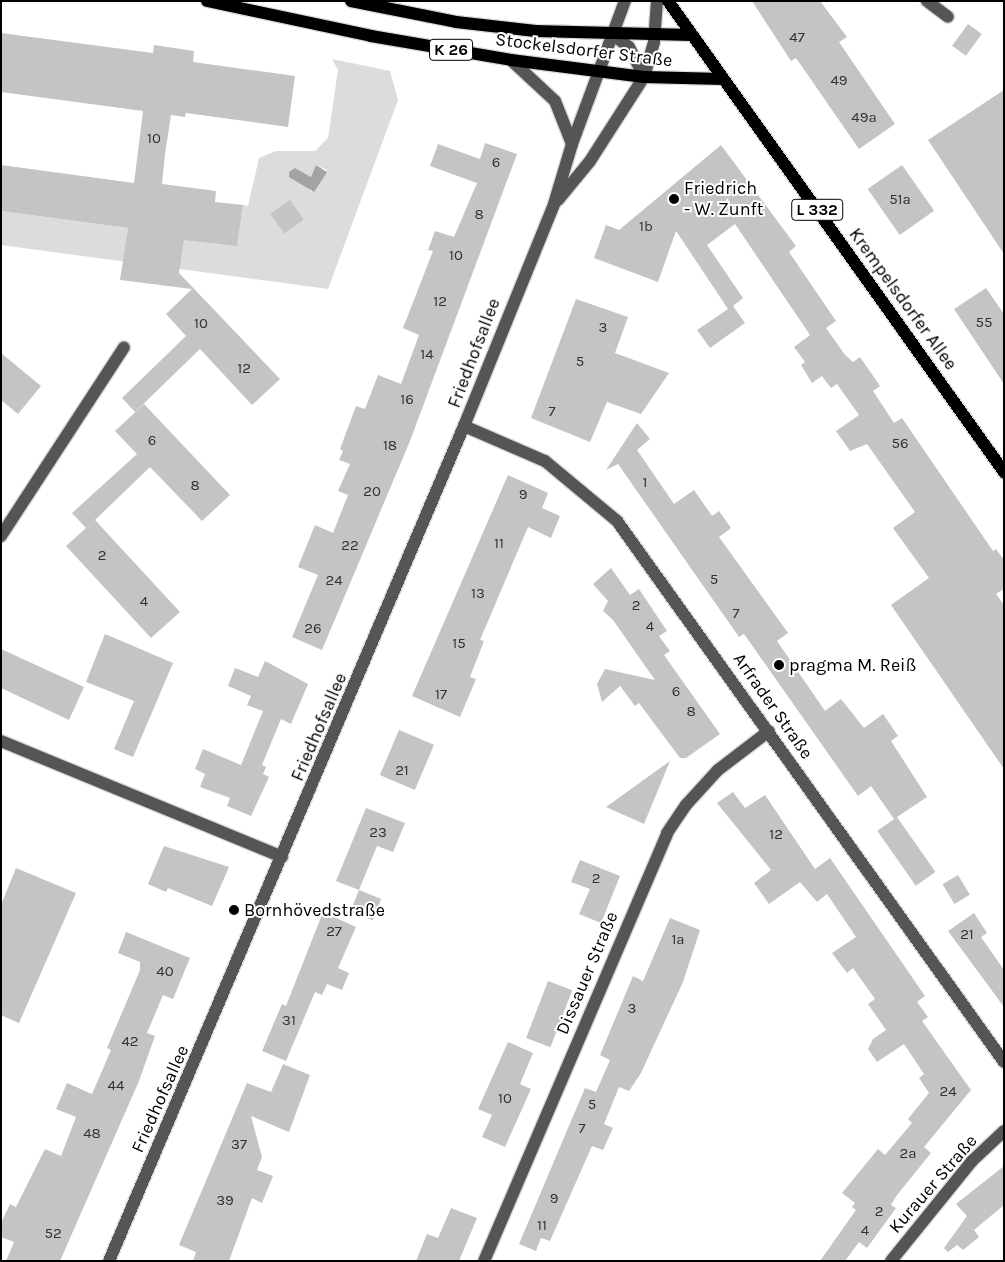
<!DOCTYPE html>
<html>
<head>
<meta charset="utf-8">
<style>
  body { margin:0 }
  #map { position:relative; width:1005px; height:1262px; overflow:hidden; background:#fff; font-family:Karla,sans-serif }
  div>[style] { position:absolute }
  .green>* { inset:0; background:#dcdcdc }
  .water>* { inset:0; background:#a3a3a3 }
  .building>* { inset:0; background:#c4c4c4; transform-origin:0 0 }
  .roads { filter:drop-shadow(1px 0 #dbdbdb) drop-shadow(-1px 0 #dbdbdb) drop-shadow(0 1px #dbdbdb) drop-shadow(0 -1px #dbdbdb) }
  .minor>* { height:12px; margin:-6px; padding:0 6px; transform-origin:6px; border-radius:6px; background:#555 }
  .major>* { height:12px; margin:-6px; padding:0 6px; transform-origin:6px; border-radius:6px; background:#000 }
  .dots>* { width:14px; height:14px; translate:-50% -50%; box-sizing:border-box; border:2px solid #fff; border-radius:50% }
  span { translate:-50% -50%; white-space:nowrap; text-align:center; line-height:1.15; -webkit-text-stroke:4px #fff; paint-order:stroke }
  .number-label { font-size:15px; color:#313131 }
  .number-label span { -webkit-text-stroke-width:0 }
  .shield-label span { padding:1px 4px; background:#fff; border:1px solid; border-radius:4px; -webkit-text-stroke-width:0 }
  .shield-label { font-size:16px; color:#000; font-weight:700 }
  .street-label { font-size:18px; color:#000 }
  .poi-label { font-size:18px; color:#000 }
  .left { translate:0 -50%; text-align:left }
  .frame { position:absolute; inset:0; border:2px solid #000; pointer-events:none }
</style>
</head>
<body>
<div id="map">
  <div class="green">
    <div style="clip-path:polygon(evenodd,332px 59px,390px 71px,398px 100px,328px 289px,1px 245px,1px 211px,128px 228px,127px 233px,237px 245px,243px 205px,248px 206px,259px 158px,276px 151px,315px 151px,328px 138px,338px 70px,332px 59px,316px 165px,327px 170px,311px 192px,295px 168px,311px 177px,316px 165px)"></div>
  </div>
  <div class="water">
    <div style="clip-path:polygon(316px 165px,327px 172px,314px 192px,289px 177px,289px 172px,295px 168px,311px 177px)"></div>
  </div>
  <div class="building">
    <div style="clip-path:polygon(752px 1px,820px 1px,847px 37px,839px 42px,895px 124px,859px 149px,796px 58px,791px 61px)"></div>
    <div style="left:968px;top:24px;width:17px;height:27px;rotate:36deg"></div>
    <div style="clip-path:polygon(1px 33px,153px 53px,154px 45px,194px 51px,193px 62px,295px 76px,288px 127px,186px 113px,185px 117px,171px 115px,165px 154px,162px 184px,216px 191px,215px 202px,243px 205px,237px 246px,184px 240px,179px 273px,280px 379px,252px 405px,200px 349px,135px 412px,122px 398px,186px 336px,166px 314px,192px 289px,120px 280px,128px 228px,1px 211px,1px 165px,134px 183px,143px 111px,1px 92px)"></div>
    <div style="clip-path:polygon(1004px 90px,1004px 254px,928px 140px)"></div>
    <div style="clip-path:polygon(485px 143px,517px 154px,410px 441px,322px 650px,292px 637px,318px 575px,298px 567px,315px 525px,333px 533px,348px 495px,338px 491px,350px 464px,339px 460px,343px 451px,340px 449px,356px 406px,365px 409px,378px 375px,401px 384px,419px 335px,403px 328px,433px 251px,428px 250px,435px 231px,454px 237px,477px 183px,430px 166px,438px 144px,480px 159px)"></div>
    <div style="clip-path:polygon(721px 145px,796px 246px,789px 252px,836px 321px,826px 328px,845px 355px,853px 362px,860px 357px,880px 386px,873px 391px,894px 423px,902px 418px,993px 551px,996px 549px,1004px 560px,1004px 589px,996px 594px,1004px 605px,1004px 769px,891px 605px,929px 578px,893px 528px,915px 512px,867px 444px,850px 451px,836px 431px,859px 415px,837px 384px,831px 388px,822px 376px,812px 383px,801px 365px,805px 362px,794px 347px,810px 335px,735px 224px,707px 245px,743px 298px,733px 306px,745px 323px,710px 348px,697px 330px,728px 309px,676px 231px,658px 282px,594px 258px,606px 225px,619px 230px)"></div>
    <div style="left:902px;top:165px;width:56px;height:42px;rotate:55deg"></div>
    <div style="left:290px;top:200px;width:24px;height:24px;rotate:55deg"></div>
    <div style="clip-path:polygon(986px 288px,1004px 314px,1004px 384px,954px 309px)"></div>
    <div style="clip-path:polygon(576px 299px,628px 317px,615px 353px,669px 373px,641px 414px,607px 402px,590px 442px,531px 418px)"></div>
    <div style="clip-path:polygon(1px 353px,41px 386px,18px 414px,1px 400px)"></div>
    <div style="clip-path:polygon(144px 404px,230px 495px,202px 521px,150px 467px,95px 520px,180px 612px,151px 638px,66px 546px,86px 528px,72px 513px,137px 454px,115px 431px)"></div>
    <div style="clip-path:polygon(637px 423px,650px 439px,637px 450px,674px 504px,694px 490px,712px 516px,719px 511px,731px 528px,719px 537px,788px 633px,777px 641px,825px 711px,841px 699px,864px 728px,883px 714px,898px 736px,891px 741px,927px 797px,894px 819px,871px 786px,858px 796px,744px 634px,739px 637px,618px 464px,606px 470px)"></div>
    <div style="clip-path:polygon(508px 475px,548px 493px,542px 508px,560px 516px,551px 538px,528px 527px,480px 640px,484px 641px,470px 677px,476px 679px,460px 717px,412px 696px)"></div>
    <div style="clip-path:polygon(611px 568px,630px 595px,639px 589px,667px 631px,659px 636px,670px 651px,664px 655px,720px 734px,686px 758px,680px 758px,639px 703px,635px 706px,620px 686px,602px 702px,597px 684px,605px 669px,655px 680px,613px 620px,603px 611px,608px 601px,593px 584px)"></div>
    <div style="clip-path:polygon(105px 634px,173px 663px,133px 757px,114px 749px,134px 701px,86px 682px)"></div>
    <div style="clip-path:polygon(1px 649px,84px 687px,69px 720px,1px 688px)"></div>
    <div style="clip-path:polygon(265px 661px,308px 684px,291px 724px,281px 719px,262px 765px,266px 767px,263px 774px,269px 777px,251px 816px,227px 806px,230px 798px,200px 787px,205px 774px,195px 769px,203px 749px,241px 765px,263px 711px,247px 705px,251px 696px,228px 686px,235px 668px,258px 677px)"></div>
    <div style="left:399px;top:730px;width:38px;height:49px;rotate:23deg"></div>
    <div style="clip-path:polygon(670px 761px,644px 824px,606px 807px)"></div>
    <div style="clip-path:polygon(733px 792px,745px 808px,765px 795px,815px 869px,830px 858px,925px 996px,917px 1002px,928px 1017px,922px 1021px,971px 1090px,924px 1147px,931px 1153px,897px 1195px,891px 1205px,896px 1208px,867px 1248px,859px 1242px,845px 1261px,820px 1261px,856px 1210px,852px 1207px,855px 1203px,842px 1193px,878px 1149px,885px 1155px,912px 1123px,908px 1119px,929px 1093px,919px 1078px,924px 1074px,904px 1044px,877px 1062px,868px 1049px,873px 1039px,886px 1030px,868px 1004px,875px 999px,853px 968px,847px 973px,832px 953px,856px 937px,827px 894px,817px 902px,800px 882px,769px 904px,754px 883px,771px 870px,717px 803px)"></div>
    <div style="clip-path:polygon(366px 808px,405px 823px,393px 852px,377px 846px,359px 890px,336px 881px)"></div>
    <div style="left:897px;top:817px;width:67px;height:24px;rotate:55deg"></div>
    <div style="clip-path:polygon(164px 846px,229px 867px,212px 906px,168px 888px,166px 892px,148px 884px)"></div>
    <div style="clip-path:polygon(580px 860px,620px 876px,601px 923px,579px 914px,590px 889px,571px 882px)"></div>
    <div style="clip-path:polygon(16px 868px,76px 893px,19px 1023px,1px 1015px,1px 905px)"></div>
    <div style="left:958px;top:875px;width:23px;height:18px;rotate:59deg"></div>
    <div style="left:359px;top:890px;width:24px;height:23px;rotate:22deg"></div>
    <div style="clip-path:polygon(323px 912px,356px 927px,338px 968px,349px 973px,342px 990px,327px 984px,322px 995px,315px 992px,286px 1061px,262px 1051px,282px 1004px,286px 1006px)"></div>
    <div style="clip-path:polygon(974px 913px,987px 933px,981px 937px,1004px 970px,1004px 1007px,948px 931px)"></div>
    <div style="clip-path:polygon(670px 918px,700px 930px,683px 982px,641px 1073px,629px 1091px,619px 1087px,604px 1124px,613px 1128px,603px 1150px,592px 1146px,550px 1241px,541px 1238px,536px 1251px,519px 1244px,585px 1088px,596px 1092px,610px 1060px,600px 1055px,633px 976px,643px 981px)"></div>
    <div style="clip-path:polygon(126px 932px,190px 958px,173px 999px,163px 995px,147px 1033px,155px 1036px,139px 1081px,60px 1261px,6px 1261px,14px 1242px,1px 1237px,1px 1223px,10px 1204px,16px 1207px,45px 1149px,61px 1156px,76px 1117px,56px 1109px,67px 1083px,92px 1094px,111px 1050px,107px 1048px,140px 970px,140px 962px,118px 953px)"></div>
    <div style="left:548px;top:981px;width:26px;height:61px;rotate:21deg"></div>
    <div style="clip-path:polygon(508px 1042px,533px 1053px,520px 1084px,531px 1089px,505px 1147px,482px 1137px,492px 1115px,478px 1109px)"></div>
    <div style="clip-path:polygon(283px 1064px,310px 1075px,289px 1132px,251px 1116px,262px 1157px,257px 1170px,273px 1176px,262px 1203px,252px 1198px,229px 1261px,193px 1261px,196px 1252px,179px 1245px,247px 1083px,271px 1092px)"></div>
    <div style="clip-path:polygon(1004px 1166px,1004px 1205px,974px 1230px,979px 1237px,963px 1250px,957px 1245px,948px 1252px,944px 1248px,967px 1216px,956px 1204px)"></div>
    <div style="clip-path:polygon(451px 1208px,477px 1218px,459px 1261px,416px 1261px,427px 1234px,438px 1238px)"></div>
  </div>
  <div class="roads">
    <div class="minor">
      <div style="left:927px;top:1px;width:26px;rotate:37deg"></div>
      <div style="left:613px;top:35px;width:20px;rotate:37deg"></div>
      <div style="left:629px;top:47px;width:34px;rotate:63deg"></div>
      <div style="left:511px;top:60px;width:60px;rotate:43deg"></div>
      <div style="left:555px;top:101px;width:46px;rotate:68.4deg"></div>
      <div style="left:558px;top:200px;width:50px;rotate:-50.6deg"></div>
      <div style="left:590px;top:161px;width:100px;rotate:-57.3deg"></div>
      <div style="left:644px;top:77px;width:36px;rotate:-74deg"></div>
      <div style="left:654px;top:42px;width:41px;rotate:-85.8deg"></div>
      <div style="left:464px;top:426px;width:88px;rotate:23.4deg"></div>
      <div style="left:545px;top:461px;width:94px;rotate:39.8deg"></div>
      <div style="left:617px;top:521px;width:665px;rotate:54.42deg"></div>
      <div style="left:1px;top:536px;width:225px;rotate:-56.9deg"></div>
      <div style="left:1px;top:741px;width:304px;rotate:22.4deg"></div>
      <div style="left:109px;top:1261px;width:907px;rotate:-66.97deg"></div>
      <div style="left:464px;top:426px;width:240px;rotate:-67.9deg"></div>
      <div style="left:554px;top:204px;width:63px;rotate:-73.3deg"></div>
      <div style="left:572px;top:144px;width:153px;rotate:-69.7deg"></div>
      <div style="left:484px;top:1261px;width:465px;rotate:-66.8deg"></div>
      <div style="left:667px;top:833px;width:34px;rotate:-56deg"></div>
      <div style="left:686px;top:805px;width:47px;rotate:-47.6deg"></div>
      <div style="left:718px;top:770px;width:64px;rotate:-37.4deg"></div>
      <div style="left:891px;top:1261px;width:129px;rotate:-51deg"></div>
      <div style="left:972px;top:1161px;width:44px;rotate:-43.2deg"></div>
    </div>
    <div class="major">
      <div style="left:207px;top:1px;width:168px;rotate:12deg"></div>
      <div style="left:371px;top:36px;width:142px;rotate:9.7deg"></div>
      <div style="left:511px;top:60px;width:134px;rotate:7.3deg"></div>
      <div style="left:644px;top:77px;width:79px;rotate:1.5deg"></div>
      <div style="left:351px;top:1px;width:107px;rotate:11.3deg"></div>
      <div style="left:456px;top:22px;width:80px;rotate:6.5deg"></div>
      <div style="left:535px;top:31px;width:156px;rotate:1.5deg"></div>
      <div style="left:668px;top:1px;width:579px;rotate:54.5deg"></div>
    </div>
  </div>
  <div class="dots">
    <div style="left:674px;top:199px;background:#000"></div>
    <div style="left:779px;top:665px;background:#000"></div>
    <div style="left:234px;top:910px;background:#000"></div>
  </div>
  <div class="number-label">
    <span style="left:797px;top:38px">47</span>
    <span style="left:839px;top:81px">49</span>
    <span style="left:864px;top:118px">49a</span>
    <span style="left:154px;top:139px">10</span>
    <span style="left:496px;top:163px">6</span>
    <span style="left:900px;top:200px">51a</span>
    <span style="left:479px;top:215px">8</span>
    <span style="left:646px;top:227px">1b</span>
    <span style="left:456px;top:256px">10</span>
    <span style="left:440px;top:302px">12</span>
    <span style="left:984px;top:323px">55</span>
    <span style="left:201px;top:324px">10</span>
    <span style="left:603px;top:328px">3</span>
    <span style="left:427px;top:355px">14</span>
    <span style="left:580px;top:362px">5</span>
    <span style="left:244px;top:369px">12</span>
    <span style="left:407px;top:400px">16</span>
    <span style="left:552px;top:412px">7</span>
    <span style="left:152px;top:441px">6</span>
    <span style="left:900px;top:444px">56</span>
    <span style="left:390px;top:446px">18</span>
    <span style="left:645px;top:483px">1</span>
    <span style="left:195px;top:486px">8</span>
    <span style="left:372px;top:492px">20</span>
    <span style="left:523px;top:495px">9</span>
    <span style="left:499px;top:544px">11</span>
    <span style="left:350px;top:546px">22</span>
    <span style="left:102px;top:556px">2</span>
    <span style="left:714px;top:580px">5</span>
    <span style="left:334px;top:581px">24</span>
    <span style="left:478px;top:594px">13</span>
    <span style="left:144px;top:602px">4</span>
    <span style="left:636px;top:606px">2</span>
    <span style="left:736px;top:614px">7</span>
    <span style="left:650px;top:627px">4</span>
    <span style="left:313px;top:629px">26</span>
    <span style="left:459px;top:644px">15</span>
    <span style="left:676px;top:692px">6</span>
    <span style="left:441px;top:695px">17</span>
    <span style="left:691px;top:712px">8</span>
    <span style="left:402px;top:771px">21</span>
    <span style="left:378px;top:833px">23</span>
    <span style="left:776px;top:835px">12</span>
    <span style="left:596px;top:879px">2</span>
    <span style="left:334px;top:932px">27</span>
    <span style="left:967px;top:935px">21</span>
    <span style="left:678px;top:940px">1a</span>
    <span style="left:165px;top:972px">40</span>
    <span style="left:632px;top:1009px">3</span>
    <span style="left:289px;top:1021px">31</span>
    <span style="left:130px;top:1042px">42</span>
    <span style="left:116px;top:1086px">44</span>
    <span style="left:948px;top:1092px">24</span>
    <span style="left:505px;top:1099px">10</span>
    <span style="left:592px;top:1105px">5</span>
    <span style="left:582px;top:1129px">7</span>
    <span style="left:92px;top:1134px">48</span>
    <span style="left:239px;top:1145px">37</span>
    <span style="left:908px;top:1154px">2a</span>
    <span style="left:554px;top:1199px">9</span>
    <span style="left:225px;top:1201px">39</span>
    <span style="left:879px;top:1212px">2</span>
    <span style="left:542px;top:1226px">11</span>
    <span style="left:865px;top:1231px">4</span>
    <span style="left:53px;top:1234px">52</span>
  </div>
  <div class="shield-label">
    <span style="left:451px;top:50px">K 26</span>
    <span style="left:817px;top:210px">L 332</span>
  </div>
  <div class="street-label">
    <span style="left:584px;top:50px;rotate:7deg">Stockelsdorfer Straße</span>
    <span style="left:903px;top:299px;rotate:54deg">Krempelsdorfer Allee</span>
    <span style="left:474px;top:353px;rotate:-69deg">Friedhofsallee</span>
    <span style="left:773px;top:706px;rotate:55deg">Arfrader Straße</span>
    <span style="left:319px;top:727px;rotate:-67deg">Friedhofsallee</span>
    <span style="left:587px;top:973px;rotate:-67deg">Dissauer Straße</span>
    <span style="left:160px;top:1099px;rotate:-66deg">Friedhofsallee</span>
    <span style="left:933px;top:1184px;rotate:-49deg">Kurauer Straße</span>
  </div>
  <div class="poi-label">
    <span class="left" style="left:684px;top:199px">Friedrich<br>- W. Zunft</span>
    <span class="left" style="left:789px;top:665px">pragma M. Reiß</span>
    <span class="left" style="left:244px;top:910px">Bornhövedstraße</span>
  </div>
  <div class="frame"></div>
</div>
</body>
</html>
